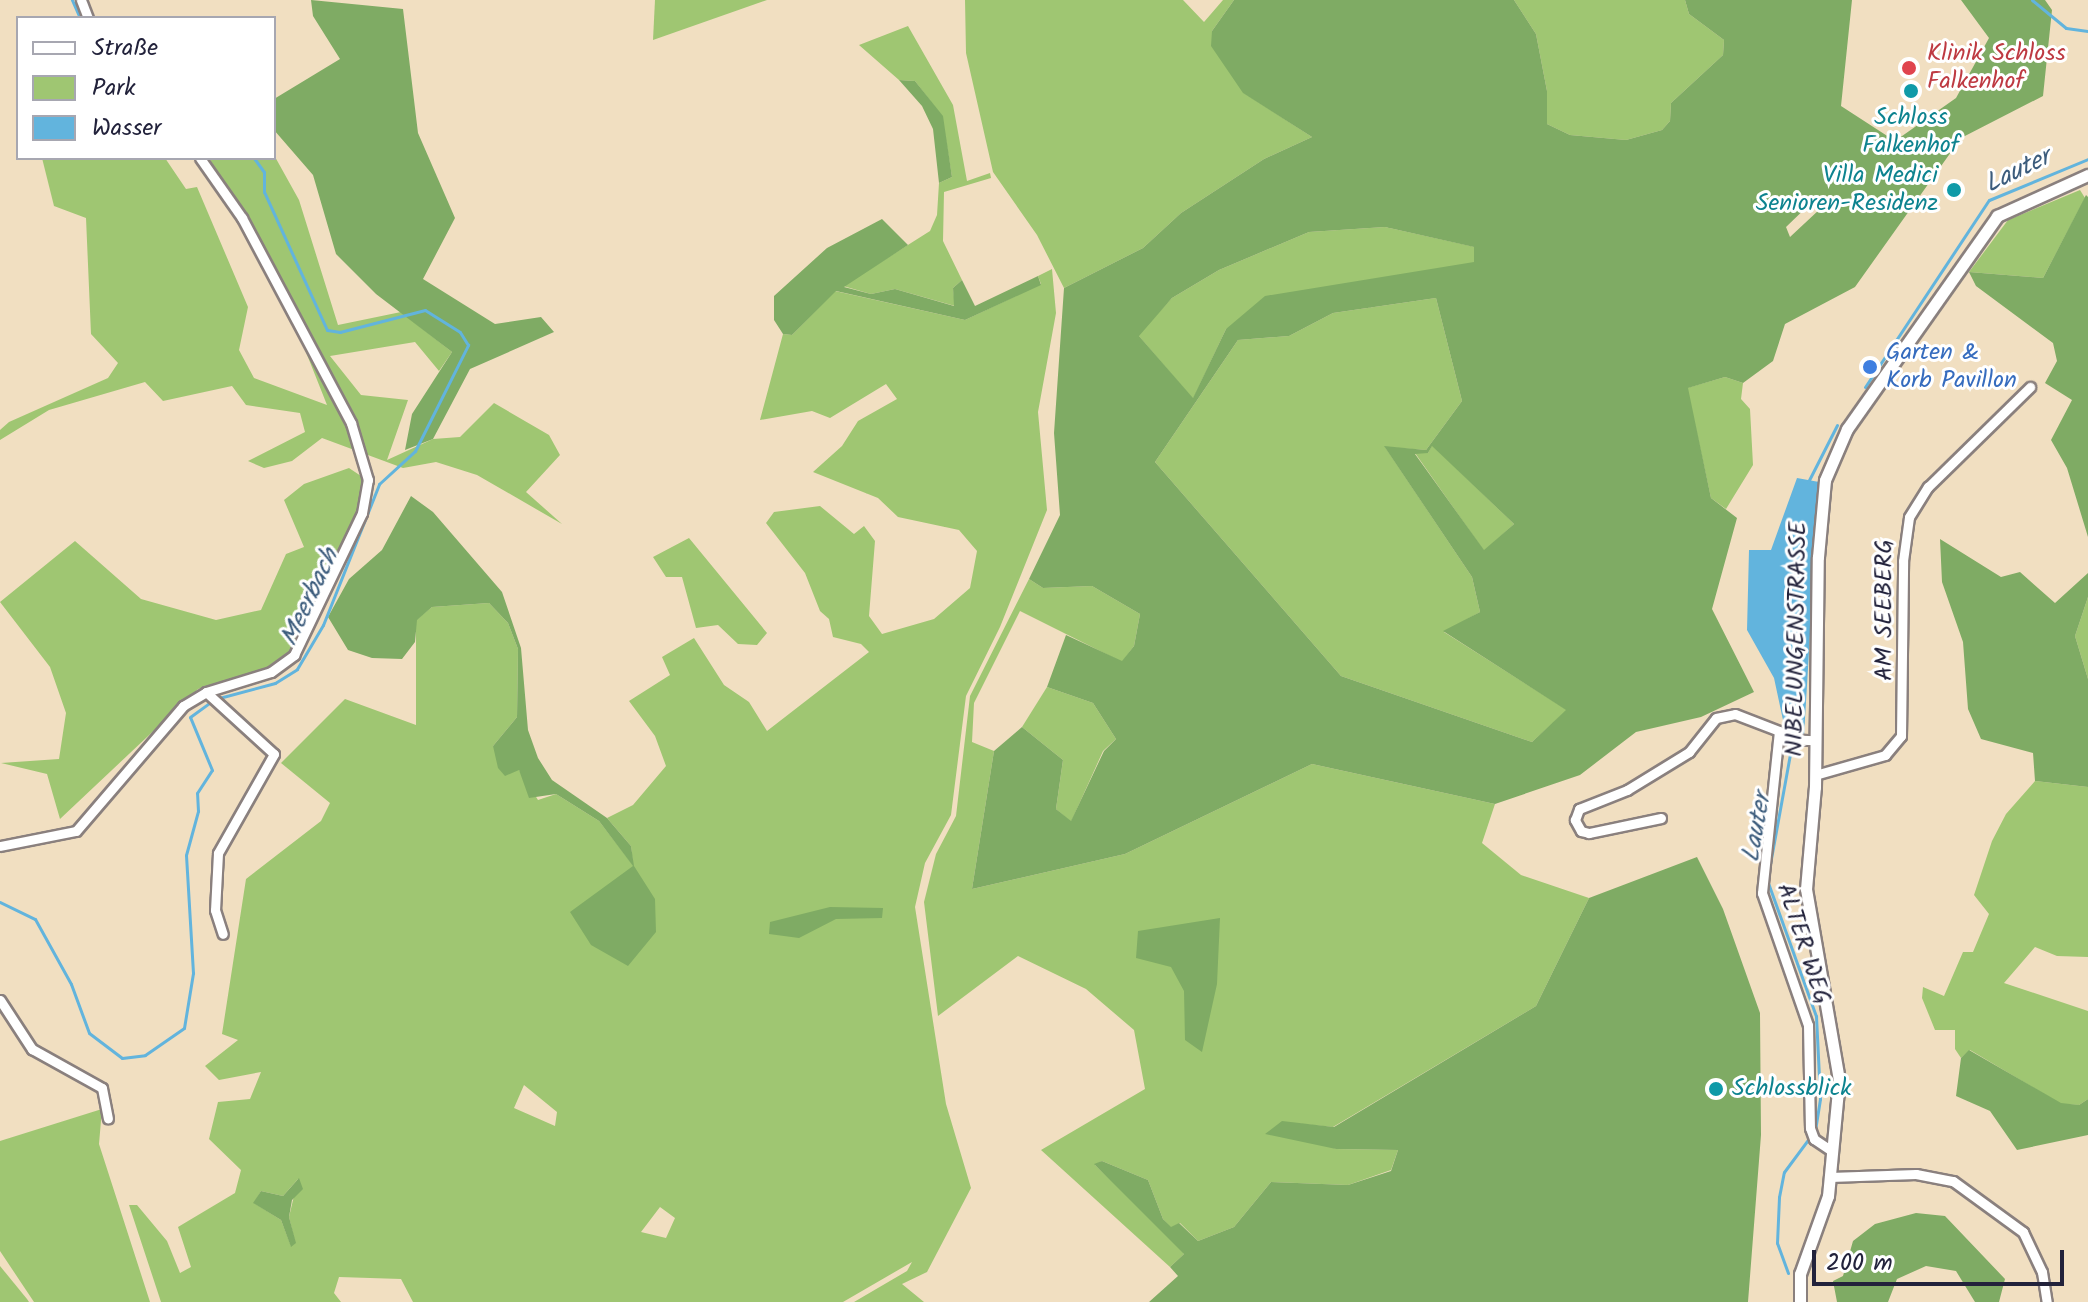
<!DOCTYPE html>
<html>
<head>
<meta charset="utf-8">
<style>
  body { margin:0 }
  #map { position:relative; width:2088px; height:1302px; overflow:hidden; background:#f1dfc1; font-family:Kalam,sans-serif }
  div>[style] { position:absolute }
  .green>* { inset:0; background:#9fc672 }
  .forest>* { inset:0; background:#7fab64 }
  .water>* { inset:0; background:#62b4dd }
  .stream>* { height:3px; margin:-1.5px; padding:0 1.5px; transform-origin:1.5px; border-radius:1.5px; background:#62b4dd }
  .roads { filter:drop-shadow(2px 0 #8a807e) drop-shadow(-2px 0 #8a807e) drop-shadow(0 2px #8a807e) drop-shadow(0 -2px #8a807e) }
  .minor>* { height:9px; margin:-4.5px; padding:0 4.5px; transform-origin:4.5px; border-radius:4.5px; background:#fff }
  .major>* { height:11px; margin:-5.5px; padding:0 5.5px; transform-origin:5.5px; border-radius:5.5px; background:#fff }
  .dots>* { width:22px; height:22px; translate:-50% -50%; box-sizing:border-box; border:4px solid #fff; border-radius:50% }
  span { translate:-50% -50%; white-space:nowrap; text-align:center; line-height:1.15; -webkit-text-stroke:6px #fff; paint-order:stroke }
  .health-label { font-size:24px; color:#be3a42 }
  .left { translate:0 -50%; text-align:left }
  .culture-label { font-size:24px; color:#0d838f }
  .right { translate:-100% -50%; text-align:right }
  .shop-label { font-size:24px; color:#366cbe }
  .street-label { font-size:24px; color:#22223b }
  .water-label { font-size:26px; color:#3c5c7c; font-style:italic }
  .legend { position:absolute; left:16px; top:16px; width:260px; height:144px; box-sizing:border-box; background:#fff; border:2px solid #a7a7b1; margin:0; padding:10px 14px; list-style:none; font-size:24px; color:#22223b }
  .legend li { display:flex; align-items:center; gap:16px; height:40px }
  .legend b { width:40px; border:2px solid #a7a7b1 }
  .scale { position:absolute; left:1812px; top:1250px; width:252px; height:36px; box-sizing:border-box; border:4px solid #22223b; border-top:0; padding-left:10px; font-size:24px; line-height:28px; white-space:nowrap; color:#22223b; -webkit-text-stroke:6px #fff; paint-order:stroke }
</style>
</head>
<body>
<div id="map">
  <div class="green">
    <div style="clip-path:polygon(655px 0,767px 0,653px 40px)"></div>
    <div style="clip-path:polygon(965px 0,1183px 0,1204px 22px,1223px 0,1234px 0,1212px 31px,1212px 46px,1244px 93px,1312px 137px,1264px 159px,1181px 213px,1143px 248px,1064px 288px,1037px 235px,993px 172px,966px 53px)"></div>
    <div style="clip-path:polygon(1514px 0,1685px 0,1689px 14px,1724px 40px,1723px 55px,1671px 103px,1670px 121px,1662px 130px,1626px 140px,1570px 135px,1547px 124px,1547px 91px,1536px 34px)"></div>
    <div style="clip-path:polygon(908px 26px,953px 105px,967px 181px,990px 173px,991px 178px,944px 192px,943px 241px,962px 280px,953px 288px,955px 306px,895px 289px,871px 294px,843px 286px,930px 231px,937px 215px,939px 183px,952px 177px,942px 116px,915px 81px,899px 80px,859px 45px)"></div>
    <div style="clip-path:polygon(274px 155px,299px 200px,338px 325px,401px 312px,452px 352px,439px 371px,415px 342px,330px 356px,361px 395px,408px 400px,387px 460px,433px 439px,460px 437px,494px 403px,549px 435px,560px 455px,526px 492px,562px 524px,477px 475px,436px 462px,403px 468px,322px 438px,292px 461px,264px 468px,248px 461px,305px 432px,300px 413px,246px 405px,232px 386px,163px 401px,145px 382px,49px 410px,0 440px,0 430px,9px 422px,108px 378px,118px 363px,91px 334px,86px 218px,54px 206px,42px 158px,165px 158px,186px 189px,197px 187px,248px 307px,239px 350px,254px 378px,327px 405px,271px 264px,209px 158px)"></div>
    <div style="clip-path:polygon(2080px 190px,2085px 198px,2043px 278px,1969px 272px,2008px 220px)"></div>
    <div style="clip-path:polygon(1385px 227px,1475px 247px,1474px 263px,1226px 329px,1193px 399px,1138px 335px,1172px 298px,1219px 270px,1309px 232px)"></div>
    <div style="clip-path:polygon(evenodd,1052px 269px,1056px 313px,1038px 412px,1047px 510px,1000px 627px,966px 696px,951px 815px,925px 863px,915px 907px,946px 1104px,971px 1188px,927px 1272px,902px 1284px,924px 1302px,854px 1302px,907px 1271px,912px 1262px,843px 1302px,413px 1302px,401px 1279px,339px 1277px,334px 1293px,341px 1302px,161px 1302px,129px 1205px,137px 1205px,167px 1241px,180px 1273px,191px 1267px,178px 1227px,235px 1193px,241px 1170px,209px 1139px,218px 1102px,250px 1099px,261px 1072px,219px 1080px,205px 1066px,238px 1040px,222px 1034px,246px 879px,321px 821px,330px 803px,281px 763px,345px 699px,416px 725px,416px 620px,432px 607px,489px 603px,508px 623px,518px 649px,517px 717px,493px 746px,519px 770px,538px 800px,556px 794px,599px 821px,633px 865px,631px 846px,607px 818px,633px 805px,666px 766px,655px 736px,629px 701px,670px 675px,662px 657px,694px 638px,724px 685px,749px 702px,767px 731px,869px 652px,861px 644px,833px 637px,829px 619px,820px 611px,805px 573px,766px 523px,774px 512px,820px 506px,854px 534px,864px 526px,875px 541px,869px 616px,882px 634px,934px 619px,970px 588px,977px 551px,959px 530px,898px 517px,878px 498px,813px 472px,842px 446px,858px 421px,897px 399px,886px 384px,830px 418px,812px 411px,760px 420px,783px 334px,792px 335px,835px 291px,965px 320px,1041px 284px,1038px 276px,1052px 269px,524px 1085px,557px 1112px,555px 1126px,514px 1108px,524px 1085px,1052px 269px,298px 1179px,289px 1217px,295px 1242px,291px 1246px,281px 1220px,254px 1203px,261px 1191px,283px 1196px,298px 1179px,1052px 269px,660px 1207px,675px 1218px,666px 1238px,641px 1232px,660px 1207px)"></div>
    <div style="clip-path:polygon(1436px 298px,1462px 401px,1426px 450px,1385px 447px,1472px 577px,1480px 612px,1444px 632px,1567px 710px,1532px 742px,1341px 676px,1155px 462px,1238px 340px,1289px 336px,1333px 313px)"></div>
    <div style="clip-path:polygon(1725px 377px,1743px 383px,1741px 399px,1750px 409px,1753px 465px,1726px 509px,1711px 498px,1687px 388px)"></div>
    <div style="clip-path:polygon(1432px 445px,1514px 524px,1484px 551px,1415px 453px,1428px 453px)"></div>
    <div style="clip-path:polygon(349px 468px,364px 478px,359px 510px,302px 642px,262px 671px,198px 689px,60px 819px,47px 774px,1px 763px,59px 759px,66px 713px,50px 667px,0 602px,75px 541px,141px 599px,216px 620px,261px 610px,286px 554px,304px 547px,284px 500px,304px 484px)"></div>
    <div style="clip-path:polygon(689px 538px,767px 633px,757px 645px,738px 644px,718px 625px,696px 628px,682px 577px,666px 577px,653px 557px)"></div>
    <div style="clip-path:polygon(1029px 579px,1043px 588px,1092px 586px,1140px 614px,1134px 646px,1122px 662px,1020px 611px,974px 703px,972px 742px,994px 751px,972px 889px,1125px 854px,1312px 764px,1495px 804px,1482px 843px,1521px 875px,1589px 898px,1536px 1006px,1333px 1127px,1282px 1122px,1336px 1149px,1398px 1150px,1391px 1170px,1348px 1185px,1271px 1182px,1234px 1227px,1198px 1241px,1180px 1223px,1171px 1228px,1163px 1219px,1148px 1180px,1102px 1161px,1095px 1165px,1181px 1247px,1184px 1254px,1170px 1267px,1041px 1150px,1145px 1089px,1134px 1030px,1086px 989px,1018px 956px,938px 1016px,924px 902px,936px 854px,956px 816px,970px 696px)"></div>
    <div style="clip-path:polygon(2088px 597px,2088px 679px,2075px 636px)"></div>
    <div style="clip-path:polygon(1047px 687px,1093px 703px,1116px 739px,1103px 751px,1071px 822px,1056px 809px,1063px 760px,1022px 727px)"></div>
    <div style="clip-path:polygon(2035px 781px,2088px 787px,2088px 957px,2057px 956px,2035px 947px,2004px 983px,2088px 1011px,2088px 1099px,2079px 1105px,2061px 1104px,1970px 1050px,1961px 1058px,1955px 1049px,1955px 1030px,1935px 1030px,1922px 998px,1923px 987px,1944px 996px,1963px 952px,1973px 952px,1989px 914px,1974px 895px,1992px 841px,2006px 814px)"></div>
    <div style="clip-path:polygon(102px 1109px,99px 1144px,150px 1302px,34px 1302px,0 1251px,0 1141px)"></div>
    <div style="clip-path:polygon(0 1266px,27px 1299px,29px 1302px,0 1302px)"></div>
  </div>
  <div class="forest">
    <div style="clip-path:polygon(311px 0,403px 9px,418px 133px,455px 218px,423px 279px,495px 324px,541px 317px,554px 332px,470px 369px,433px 439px,405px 450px,412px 414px,452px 352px,376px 294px,336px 254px,313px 175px,274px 130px,274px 99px,340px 59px,313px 16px)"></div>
    <div style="clip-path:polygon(evenodd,1234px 0,1514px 0,1536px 34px,1547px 91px,1547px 124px,1570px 135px,1626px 140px,1662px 130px,1670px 121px,1671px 103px,1723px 55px,1724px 40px,1689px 14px,1685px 0,1852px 0,1841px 106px,1895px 141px,1956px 98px,1989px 38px,1961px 0,2045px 0,2052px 10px,2043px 96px,1961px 138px,1855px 287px,1785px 324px,1773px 361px,1743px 383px,1725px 377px,1688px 388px,1711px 498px,1737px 518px,1712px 609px,1754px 692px,1701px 717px,1636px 732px,1580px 775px,1495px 804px,1312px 764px,1125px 854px,972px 889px,994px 751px,1022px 727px,1063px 760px,1056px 809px,1071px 821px,1104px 751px,1116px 739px,1093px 703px,1047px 687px,1066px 635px,1122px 661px,1134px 646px,1140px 614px,1092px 586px,1043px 588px,1029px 579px,1060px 515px,1054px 433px,1064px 288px,1143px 248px,1181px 213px,1264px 159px,1312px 137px,1243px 93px,1211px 46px,1212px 31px,1234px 0,1813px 201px,1820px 209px,1790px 237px,1786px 227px,1813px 201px,1234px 0,1385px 227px,1474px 247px,1474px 262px,1265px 296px,1226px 329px,1193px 398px,1139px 336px,1172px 298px,1219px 270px,1309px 232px,1385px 227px,1234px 0,1436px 298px,1462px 401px,1426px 450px,1384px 446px,1472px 577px,1480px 612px,1443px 631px,1566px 710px,1532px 742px,1341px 676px,1155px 462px,1238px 340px,1289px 336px,1333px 313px,1436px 298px,1234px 0,1432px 446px,1514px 524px,1484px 550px,1415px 454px,1428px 453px,1432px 446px)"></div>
    <div style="clip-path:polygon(899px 80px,915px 81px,943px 116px,952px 177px,939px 183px,933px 129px,922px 106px)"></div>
    <div style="clip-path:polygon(2086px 195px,2088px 197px,2088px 537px,2067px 468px,2051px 440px,2072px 400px,2045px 383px,2057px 361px,2053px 343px,1976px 286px,1969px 272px,2043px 278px)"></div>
    <div style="clip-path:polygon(882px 219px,908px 245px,844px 287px,871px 294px,895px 289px,954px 306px,953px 288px,962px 280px,975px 306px,1038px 276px,1041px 285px,965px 320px,836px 291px,792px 335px,783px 334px,774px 320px,774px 296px,827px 248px)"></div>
    <div style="clip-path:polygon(411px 496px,433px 512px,502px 592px,521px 648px,528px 730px,538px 758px,552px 780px,607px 818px,631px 846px,634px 866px,655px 899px,656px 932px,628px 966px,591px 945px,570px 912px,633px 866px,599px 821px,556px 794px,529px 798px,519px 770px,505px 776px,498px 768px,493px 746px,517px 717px,518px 649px,508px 623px,489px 603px,432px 607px,417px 620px,415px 642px,402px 659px,372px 658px,348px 650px,328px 617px,349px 579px,382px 550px)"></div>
    <div style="clip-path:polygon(1940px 539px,2001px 577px,2020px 572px,2055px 603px,2088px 573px,2088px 597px,2075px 636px,2088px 679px,2088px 787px,2035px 781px,2033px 753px,1981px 739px,1968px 709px,1963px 642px,1942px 582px)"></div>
    <div style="clip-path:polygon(1697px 857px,1723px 909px,1760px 1013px,1761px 1135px,1748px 1302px,1149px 1302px,1178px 1276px,1170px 1267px,1184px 1254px,1094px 1164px,1102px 1161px,1148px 1180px,1163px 1219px,1171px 1227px,1179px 1223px,1198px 1241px,1234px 1227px,1271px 1182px,1348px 1185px,1391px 1171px,1398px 1150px,1336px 1149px,1265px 1134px,1282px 1121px,1334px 1127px,1536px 1006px,1589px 898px)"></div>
    <div style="clip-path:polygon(830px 907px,883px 908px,882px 918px,836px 919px,799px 938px,769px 934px,770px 922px)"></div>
    <div style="clip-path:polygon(1220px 918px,1217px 984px,1202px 1052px,1185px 1040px,1184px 991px,1171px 967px,1136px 958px,1138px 931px)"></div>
    <div style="clip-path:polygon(1969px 1050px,2061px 1103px,2079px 1105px,2088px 1099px,2088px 1135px,2017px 1150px,1990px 1111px,1956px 1096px,1961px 1058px)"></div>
    <div style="clip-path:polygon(299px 1178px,303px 1189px,292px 1200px,289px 1217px,296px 1243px,291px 1247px,281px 1220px,253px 1203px,261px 1191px,283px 1196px)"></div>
    <div style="clip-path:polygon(1916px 1213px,1945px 1216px,2005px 1279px,1999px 1302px,1975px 1302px,1956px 1271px,1926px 1266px,1897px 1279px,1888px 1302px,1837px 1302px,1833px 1281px,1843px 1276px,1853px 1241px,1875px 1224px)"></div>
  </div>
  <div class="water">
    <div style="clip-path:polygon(1797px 478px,1819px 482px,1804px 736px,1786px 734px,1774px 678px,1747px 630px,1749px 550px,1771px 550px)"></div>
  </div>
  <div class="stream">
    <div style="left:72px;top:0;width:20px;rotate:66deg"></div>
    <div style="left:2032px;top:0;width:44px;rotate:39.5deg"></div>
    <div style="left:2066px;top:28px;width:22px;rotate:8deg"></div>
    <div style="left:1865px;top:387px;width:224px;rotate:-56.5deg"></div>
    <div style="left:1989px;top:200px;width:107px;rotate:-22.5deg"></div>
    <div style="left:1808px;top:482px;width:64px;rotate:-63deg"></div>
    <div style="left:219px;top:698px;width:58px;rotate:-15deg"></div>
    <div style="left:275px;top:683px;width:26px;rotate:-32deg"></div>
    <div style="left:297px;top:669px;width:51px;rotate:-59.4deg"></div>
    <div style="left:323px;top:625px;width:152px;rotate:-68.3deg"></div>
    <div style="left:379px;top:484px;width:49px;rotate:-42.5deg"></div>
    <div style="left:415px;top:451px;width:119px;rotate:-63.4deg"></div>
    <div style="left:468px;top:345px;width:15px;rotate:-122deg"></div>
    <div style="left:460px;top:332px;width:41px;rotate:-147.8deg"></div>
    <div style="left:425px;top:310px;width:88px;rotate:165.5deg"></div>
    <div style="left:340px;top:332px;width:13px;rotate:-171deg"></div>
    <div style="left:327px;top:330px;width:152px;rotate:-114.5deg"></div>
    <div style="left:264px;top:192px;width:20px;rotate:-90deg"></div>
    <div style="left:264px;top:172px;width:17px;rotate:-126deg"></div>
    <div style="left:1792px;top:743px;width:139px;rotate:100.3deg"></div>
    <div style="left:1767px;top:880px;width:145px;rotate:70.2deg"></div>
    <div style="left:1816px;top:1016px;width:83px;rotate:87.2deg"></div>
    <div style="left:1820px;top:1099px;width:32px;rotate:99deg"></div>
    <div style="left:0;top:902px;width:39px;rotate:26deg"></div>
    <div style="left:35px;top:919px;width:74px;rotate:61deg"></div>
    <div style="left:71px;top:984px;width:52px;rotate:69.8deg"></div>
    <div style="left:89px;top:1033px;width:41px;rotate:37.1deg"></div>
    <div style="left:122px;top:1058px;width:23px;rotate:-7deg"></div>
    <div style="left:145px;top:1055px;width:47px;rotate:-34.7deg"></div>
    <div style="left:184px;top:1028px;width:56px;rotate:-80.7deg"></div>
    <div style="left:193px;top:973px;width:118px;rotate:-93.4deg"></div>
    <div style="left:186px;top:855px;width:46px;rotate:-74.7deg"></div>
    <div style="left:198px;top:811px;width:18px;rotate:-93deg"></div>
    <div style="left:197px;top:793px;width:27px;rotate:-57deg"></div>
    <div style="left:212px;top:770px;width:57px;rotate:-112.5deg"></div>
    <div style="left:190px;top:717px;width:27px;rotate:-36deg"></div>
    <div style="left:1788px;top:1273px;width:32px;rotate:-110deg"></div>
    <div style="left:1777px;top:1243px;width:46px;rotate:-87.5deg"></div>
    <div style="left:1779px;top:1197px;width:25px;rotate:-79deg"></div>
    <div style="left:1784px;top:1172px;width:44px;rotate:-53.4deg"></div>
  </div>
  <div class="roads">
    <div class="minor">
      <div style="left:81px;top:0;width:19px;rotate:69deg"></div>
      <div style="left:206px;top:692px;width:92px;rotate:42.4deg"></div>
      <div style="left:274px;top:754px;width:114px;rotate:119.5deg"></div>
      <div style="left:218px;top:853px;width:57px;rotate:93deg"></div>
      <div style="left:215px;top:910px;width:25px;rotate:72deg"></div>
      <div style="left:1779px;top:739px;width:36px;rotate:2deg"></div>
      <div style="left:1815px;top:775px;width:73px;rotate:-15.9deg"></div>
      <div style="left:1885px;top:755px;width:25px;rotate:-50deg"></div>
      <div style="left:1901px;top:736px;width:175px;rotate:-89.3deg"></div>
      <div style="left:1903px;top:561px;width:44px;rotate:-82.2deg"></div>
      <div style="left:1909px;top:517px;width:36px;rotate:-58deg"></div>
      <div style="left:1928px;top:487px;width:143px;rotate:-44.4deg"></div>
      <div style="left:1661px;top:818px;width:74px;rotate:168.2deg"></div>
      <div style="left:1589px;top:833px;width:8px;rotate:-166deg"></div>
      <div style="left:1581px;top:831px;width:13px;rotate:-119deg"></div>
      <div style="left:1575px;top:820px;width:12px;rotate:-70deg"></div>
      <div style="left:1579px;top:809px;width:52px;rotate:-21.6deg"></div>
      <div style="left:1627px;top:790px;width:73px;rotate:-31.5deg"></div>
      <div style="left:1689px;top:752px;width:43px;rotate:-51.5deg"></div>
      <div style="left:1716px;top:718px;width:19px;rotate:-12deg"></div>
      <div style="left:1735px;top:714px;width:47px;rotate:21.1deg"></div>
      <div style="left:1779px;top:731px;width:163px;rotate:96deg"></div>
      <div style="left:1762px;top:893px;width:140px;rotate:70.8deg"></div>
      <div style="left:1808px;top:1025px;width:103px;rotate:88.9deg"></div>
      <div style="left:1810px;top:1128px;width:12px;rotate:70deg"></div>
      <div style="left:1814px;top:1139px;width:22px;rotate:34deg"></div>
      <div style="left:0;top:846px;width:77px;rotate:-11.2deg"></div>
      <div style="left:76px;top:831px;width:165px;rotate:-49.4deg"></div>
      <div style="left:183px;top:706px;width:27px;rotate:-31deg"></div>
      <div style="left:206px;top:692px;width:68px;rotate:-17.1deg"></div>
      <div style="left:271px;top:672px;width:29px;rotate:-36deg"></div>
      <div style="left:294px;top:655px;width:157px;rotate:-64.4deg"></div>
      <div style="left:362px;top:513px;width:34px;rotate:-80deg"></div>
      <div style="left:368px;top:480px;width:59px;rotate:-106.6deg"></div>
      <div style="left:351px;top:423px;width:232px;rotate:-118deg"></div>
      <div style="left:242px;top:218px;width:73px;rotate:-125deg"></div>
      <div style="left:0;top:1000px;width:59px;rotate:56.9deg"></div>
      <div style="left:32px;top:1049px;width:80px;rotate:29.1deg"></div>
      <div style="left:102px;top:1088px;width:31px;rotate:79deg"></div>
      <div style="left:1830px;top:1177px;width:86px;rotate:-2deg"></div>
      <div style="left:1916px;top:1174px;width:38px;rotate:11deg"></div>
      <div style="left:1953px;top:1181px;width:87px;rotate:36.1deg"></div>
      <div style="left:2023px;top:1232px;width:44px;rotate:64.6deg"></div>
      <div style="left:2042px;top:1272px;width:30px;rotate:81deg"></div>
    </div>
    <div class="major">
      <div style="left:1800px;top:1302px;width:28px;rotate:-90deg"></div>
      <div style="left:1800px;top:1274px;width:83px;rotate:-70.3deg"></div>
      <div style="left:1828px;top:1196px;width:117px;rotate:-84.6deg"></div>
      <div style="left:1839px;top:1080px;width:194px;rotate:-99.8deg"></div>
      <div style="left:1806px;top:889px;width:102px;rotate:-85deg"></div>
      <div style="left:1815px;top:787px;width:230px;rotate:-89.3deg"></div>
      <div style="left:1818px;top:557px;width:77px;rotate:-84.8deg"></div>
      <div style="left:1825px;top:480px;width:56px;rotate:-66.7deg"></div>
      <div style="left:1847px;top:429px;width:261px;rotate:-54.8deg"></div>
      <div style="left:1997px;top:216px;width:100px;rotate:-24.3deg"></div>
    </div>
  </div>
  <div class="dots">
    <div style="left:1909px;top:68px;background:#e0444e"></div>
    <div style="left:1911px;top:91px;background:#0f9aa8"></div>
    <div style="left:1954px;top:190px;background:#0f9aa8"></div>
    <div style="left:1870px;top:367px;background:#3f7fe0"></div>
    <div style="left:1716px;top:1089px;background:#0f9aa8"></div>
  </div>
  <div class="health-label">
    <span class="left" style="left:1927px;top:68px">Klinik Schloss<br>Falkenhof</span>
  </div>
  <div class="culture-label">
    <span style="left:1911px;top:132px">Schloss<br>Falkenhof</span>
    <span class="right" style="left:1938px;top:190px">Villa Medici<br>Senioren-Residenz</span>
    <span class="left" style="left:1732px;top:1089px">Schlossblick</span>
  </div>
  <div class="shop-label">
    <span class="left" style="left:1886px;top:367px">Garten &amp;<br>Korb Pavillon</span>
  </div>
  <div class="street-label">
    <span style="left:1885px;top:610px;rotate:-90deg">AM SEEBERG</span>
    <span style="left:1797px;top:639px;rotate:-89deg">NIBELUNGENSTRASSE</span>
    <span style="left:1803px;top:944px;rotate:72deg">ALTER WEG</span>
  </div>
  <div class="water-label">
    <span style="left:2018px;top:172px;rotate:-26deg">Lauter</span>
    <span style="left:311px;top:598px;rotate:-65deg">Meerbach</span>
    <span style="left:1758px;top:828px;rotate:-80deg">Lauter</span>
  </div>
  <ul class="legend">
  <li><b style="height:10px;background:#fff"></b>Straße</li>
  <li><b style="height:22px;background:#9fc672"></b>Park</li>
  <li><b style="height:22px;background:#62b4dd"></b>Wasser</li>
  </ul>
  <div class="scale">200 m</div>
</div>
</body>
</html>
